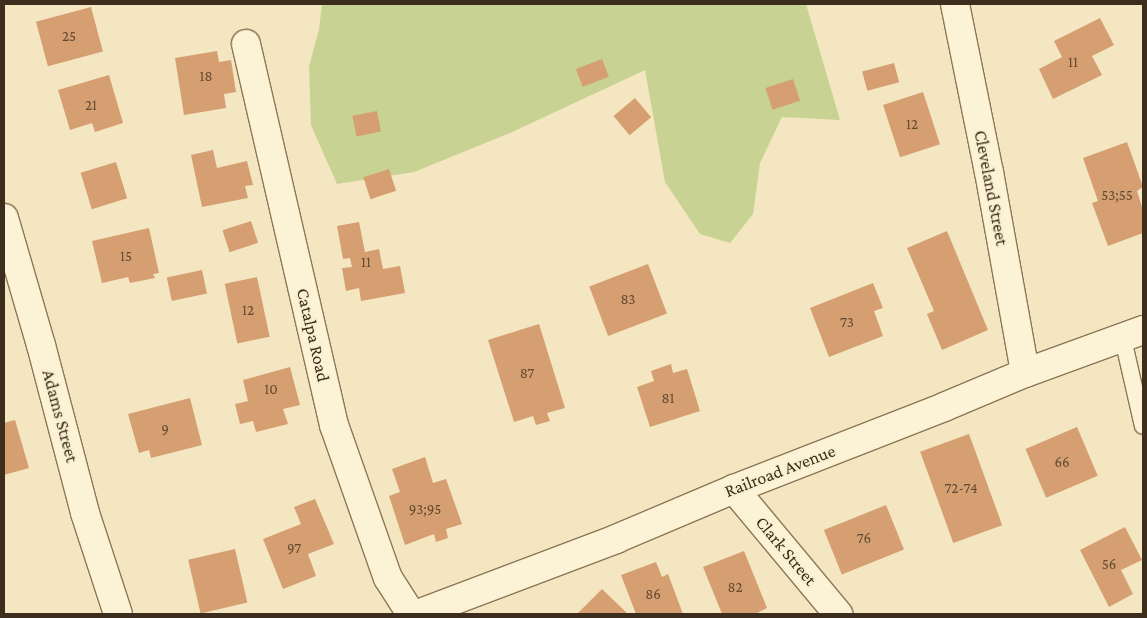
<!DOCTYPE html>
<html>
<head>
<meta charset="utf-8">
<style>
  body { margin:0 }
  #map { position:relative; width:1147px; height:618px; overflow:hidden; background:#f3e6c0; font-family:"Crimson Pro",serif }
  div>[style] { position:absolute }
  .green>* { inset:0; background:#c8d293 }
  .building>* { inset:0; background:#d59f72; transform-origin:0 0 }
  .roads { filter:drop-shadow(1px 0 #8e7656) drop-shadow(-1px 0 #8e7656) drop-shadow(0 1px #8e7656) drop-shadow(0 -1px #8e7656) }
  .lane>* { height:16px; margin:-8px; padding:0 8px; transform-origin:8px; border-radius:8px; background:#fcf2d5 }
  .street>* { height:28px; margin:-14px; padding:0 14px; transform-origin:14px; border-radius:14px; background:#fcf2d5 }
  .secondary>* { height:28px; margin:-14px; padding:0 14px; transform-origin:14px; border-radius:14px; background:#fcf2d5 }
  span { translate:-50% -50%; white-space:nowrap; text-align:center; line-height:1.15; -webkit-text-stroke:4.5px #f9efd1; paint-order:stroke }
  .number-label { font-size:15px; color:#624a32 }
  .number-label span { -webkit-text-stroke-width:0 }
  .street-label { font-size:18px; color:#3c2d1c }
  .frame { position:absolute; inset:0; border:5px solid #3c2d1c; pointer-events:none }
</style>
</head>
<body>
<div id="map">
  <div class="green">
    <div style="clip-path:polygon(322px 4px,806px 4px,840px 120px,782px 117px,760px 163px,753px 214px,730px 243px,700px 234px,665px 182px,645px 70px,510px 133px,414px 172px,337px 184px,311px 125px,309px 67px,319px 29px)"></div>
  </div>
  <div class="building">
    <div style="left:91px;top:7px;width:46px;height:57px;rotate:75deg"></div>
    <div style="clip-path:polygon(1100px 18px,1114px 45px,1092px 56px,1102px 75px,1053px 99px,1039px 69px,1062px 57px,1054px 41px)"></div>
    <div style="clip-path:polygon(217px 51px,219px 62px,231px 60px,236px 92px,224px 94px,226px 108px,184px 115px,175px 58px)"></div>
    <div style="left:602px;top:59px;width:19px;height:28px;rotate:69deg"></div>
    <div style="left:894px;top:63px;width:20px;height:33px;rotate:75deg"></div>
    <div style="clip-path:polygon(109px 75px,123px 123px,95px 132px,92px 123px,70px 130px,58px 90px)"></div>
    <div style="left:793px;top:79px;width:23px;height:29px;rotate:72deg"></div>
    <div style="left:923px;top:92px;width:55px;height:42px;rotate:72deg"></div>
    <div style="left:635px;top:98px;width:25px;height:28px;rotate:50deg"></div>
    <div style="left:377px;top:111px;width:21px;height:25px;rotate:79deg"></div>
    <div style="clip-path:polygon(1127px 142px,1143px 187px,1137px 191px,1143px 210px,1143px 233px,1108px 246px,1092px 203px,1098px 201px,1083px 158px)"></div>
    <div style="clip-path:polygon(213px 150px,217px 168px,247px 161px,253px 185px,245px 186px,248px 198px,202px 207px,191px 155px)"></div>
    <div style="left:116px;top:162px;width:38px;height:37px;rotate:73deg"></div>
    <div style="left:389px;top:169px;width:23px;height:27px;rotate:72deg"></div>
    <div style="left:251px;top:221px;width:23px;height:30px;rotate:72deg"></div>
    <div style="clip-path:polygon(359px 222px,365px 252px,379px 249px,383px 269px,400px 266px,405px 293px,361px 301px,359px 288px,346px 291px,342px 268px,352px 267px,350px 258px,343px 259px,337px 226px)"></div>
    <div style="clip-path:polygon(149px 228px,159px 273px,153px 274px,155px 278px,130px 283px,128px 277px,102px 283px,92px 241px)"></div>
    <div style="clip-path:polygon(947px 231px,988px 330px,942px 350px,927px 314px,934px 311px,907px 248px)"></div>
    <div style="left:648px;top:264px;width:53px;height:63px;rotate:69deg"></div>
    <div style="left:202px;top:270px;width:24px;height:36px;rotate:78deg"></div>
    <div style="left:257px;top:277px;width:61px;height:33px;rotate:78deg"></div>
    <div style="clip-path:polygon(873px 283px,883px 308px,874px 311px,883px 336px,829px 357px,810px 308px)"></div>
    <div style="clip-path:polygon(539px 324px,565px 408px,547px 413px,550px 421px,536px 425px,533px 416px,514px 422px,488px 340px)"></div>
    <div style="clip-path:polygon(671px 364px,673px 373px,687px 369px,700px 411px,650px 427px,637px 387px,654px 381px,651px 371px)"></div>
    <div style="clip-path:polygon(290px 367px,300px 405px,283px 409px,288px 424px,256px 432px,253px 421px,240px 424px,235px 404px,248px 401px,243px 380px)"></div>
    <div style="clip-path:polygon(190px 398px,202px 445px,151px 458px,149px 450px,139px 453px,128px 414px)"></div>
    <div style="clip-path:polygon(15px 420px,29px 468px,4px 475px,4px 423px)"></div>
    <div style="left:1077px;top:427px;width:53px;height:56px;rotate:67deg"></div>
    <div style="left:969px;top:434px;width:97px;height:52px;rotate:70deg"></div>
    <div style="clip-path:polygon(425px 457px,433px 483px,446px 479px,462px 524px,446px 529px,448px 538px,436px 542px,434px 534px,405px 545px,389px 496px,400px 492px,392px 469px)"></div>
    <div style="clip-path:polygon(315px 499px,334px 544px,308px 554px,316px 576px,283px 589px,263px 539px,301px 524px,294px 507px)"></div>
    <div style="left:886px;top:505px;width:48px;height:67px;rotate:68deg"></div>
    <div style="clip-path:polygon(1125px 527px,1142px 560px,1121px 570px,1133px 594px,1109px 607px,1080px 550px)"></div>
    <div style="left:235px;top:549px;width:55px;height:48px;rotate:77deg"></div>
    <div style="clip-path:polygon(744px 551px,767px 608px,755px 614px,722px 614px,703px 567px)"></div>
    <div style="clip-path:polygon(656px 562px,662px 577px,668px 574px,683px 614px,636px 614px,621px 575px)"></div>
    <div style="clip-path:polygon(602px 589px,628px 614px,577px 614px)"></div>
  </div>
  <div class="roads">
    <div class="lane">
      <div style="left:1123px;top:339px;width:89px;rotate:77.1deg"></div>
    </div>
    <div class="street">
      <div style="left:955px;top:4px;width:171px;rotate:78.6deg"></div>
      <div style="left:989px;top:172px;width:204px;rotate:79.8deg"></div>
      <div style="left:246px;top:44px;width:391px;rotate:77deg"></div>
      <div style="left:334px;top:425px;width:162px;rotate:70.6deg"></div>
      <div style="left:388px;top:578px;width:43px;rotate:57.4deg"></div>
      <div style="left:4px;top:218px;width:132px;rotate:73.8deg"></div>
      <div style="left:41px;top:345px;width:174px;rotate:75.3deg"></div>
      <div style="left:85px;top:513px;width:106px;rotate:71.9deg"></div>
      <div style="left:734px;top:489px;width:163px;rotate:50.2deg"></div>
    </div>
    <div class="secondary">
      <div style="left:418px;top:614px;width:212px;rotate:-20.7deg"></div>
      <div style="left:616px;top:539px;width:128px;rotate:-23deg"></div>
      <div style="left:734px;top:489px;width:225px;rotate:-21.3deg"></div>
      <div style="left:944px;top:407px;width:88px;rotate:-22.8deg"></div>
      <div style="left:1025px;top:373px;width:126px;rotate:-20deg"></div>
    </div>
  </div>
  <div class="number-label">
    <span style="left:69px;top:37px">25</span>
    <span style="left:1073px;top:63px">11</span>
    <span style="left:206px;top:77px">18</span>
    <span style="left:91px;top:106px">21</span>
    <span style="left:912px;top:125px">12</span>
    <span style="left:1117px;top:196px">53;55</span>
    <span style="left:126px;top:257px">15</span>
    <span style="left:366px;top:263px">11</span>
    <span style="left:628px;top:300px">83</span>
    <span style="left:248px;top:311px">12</span>
    <span style="left:847px;top:323px">73</span>
    <span style="left:527px;top:374px">87</span>
    <span style="left:271px;top:390px">10</span>
    <span style="left:668px;top:399px">81</span>
    <span style="left:165px;top:430px">9</span>
    <span style="left:1062px;top:463px">66</span>
    <span style="left:961px;top:489px">72-74</span>
    <span style="left:425px;top:510px">93;95</span>
    <span style="left:864px;top:539px">76</span>
    <span style="left:294px;top:549px">97</span>
    <span style="left:1109px;top:565px">56</span>
    <span style="left:735px;top:588px">82</span>
    <span style="left:653px;top:595px">86</span>
  </div>
  <div class="street-label">
    <span style="left:991px;top:188px;rotate:79deg">Cleveland Street</span>
    <span style="left:313px;top:335px;rotate:77deg">Catalpa Road</span>
    <span style="left:60px;top:416px;rotate:75deg">Adams Street</span>
    <span style="left:780px;top:471px;rotate:-21deg">Railroad Avenue</span>
    <span style="left:786px;top:551px;rotate:50deg">Clark Street</span>
  </div>
  <div class="frame"></div>
</div>
</body>
</html>
